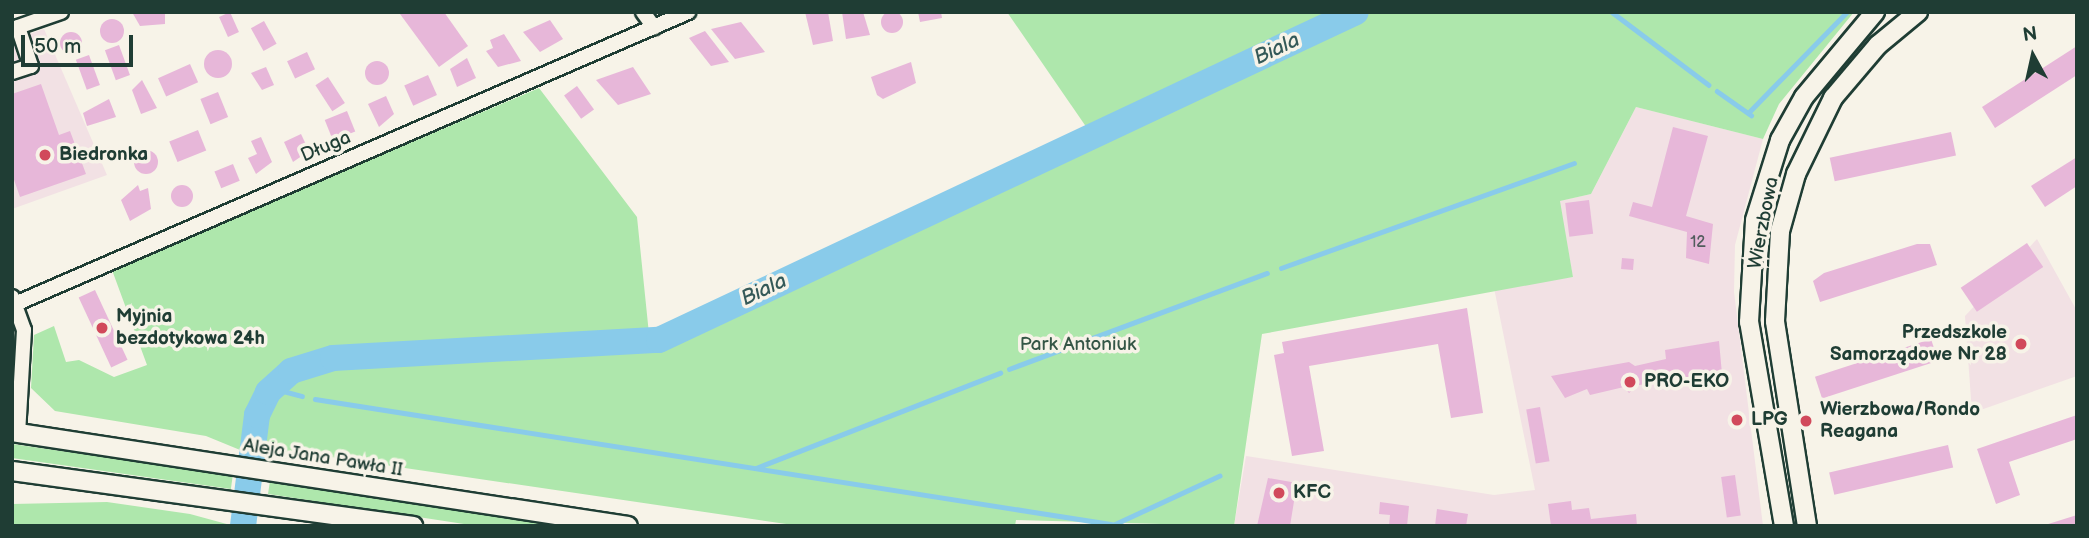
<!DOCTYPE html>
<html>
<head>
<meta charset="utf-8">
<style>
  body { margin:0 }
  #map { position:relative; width:2089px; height:538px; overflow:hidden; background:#f7f3e8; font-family:"Balsamiq Sans",sans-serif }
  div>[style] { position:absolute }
  .built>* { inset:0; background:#f2e1e4 }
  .green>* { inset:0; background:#aee7ac; transform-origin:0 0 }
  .stream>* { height:4.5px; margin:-2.25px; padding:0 2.25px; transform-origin:2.25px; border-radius:2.25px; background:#89cbea }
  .river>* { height:26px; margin:-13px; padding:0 13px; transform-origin:13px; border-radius:13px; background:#89cbea }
  .building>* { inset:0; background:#e7b7d9; transform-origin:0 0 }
  .round { border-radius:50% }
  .roads { filter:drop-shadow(2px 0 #1f3d34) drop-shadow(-2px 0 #1f3d34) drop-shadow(0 2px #1f3d34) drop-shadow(0 -2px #1f3d34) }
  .minor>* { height:14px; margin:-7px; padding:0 7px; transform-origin:7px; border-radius:7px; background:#f7f3e8 }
  .major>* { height:18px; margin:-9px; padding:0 9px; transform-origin:9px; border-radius:9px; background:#f7f3e8 }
  .dots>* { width:19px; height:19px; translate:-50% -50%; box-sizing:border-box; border:4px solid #f7f3e8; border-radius:50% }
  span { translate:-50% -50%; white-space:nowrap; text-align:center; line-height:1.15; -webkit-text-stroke:7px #f7f3e8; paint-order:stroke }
  .number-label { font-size:16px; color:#515c5d }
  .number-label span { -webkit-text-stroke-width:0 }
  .street-label { font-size:19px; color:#1f3d34 }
  .poi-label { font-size:19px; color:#1f3d34; font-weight:700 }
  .left { translate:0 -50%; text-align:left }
  .right { translate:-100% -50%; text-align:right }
  .park-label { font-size:19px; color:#345646 }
  .water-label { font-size:21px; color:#345958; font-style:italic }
  .frame { position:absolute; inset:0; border:14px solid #1f3d34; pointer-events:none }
  .north { position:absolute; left:1998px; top:21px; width:70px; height:70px; -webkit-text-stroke:5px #f7f3e8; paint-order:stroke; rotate:352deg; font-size:19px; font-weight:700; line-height:28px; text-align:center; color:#1f3d34 }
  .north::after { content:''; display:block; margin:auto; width:24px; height:32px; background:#1f3d34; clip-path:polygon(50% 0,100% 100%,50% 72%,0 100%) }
  .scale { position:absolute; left:21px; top:35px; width:112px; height:32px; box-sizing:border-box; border:4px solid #1f3d34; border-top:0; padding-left:9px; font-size:21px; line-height:24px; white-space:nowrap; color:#1f3d34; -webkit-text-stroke:5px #f7f3e8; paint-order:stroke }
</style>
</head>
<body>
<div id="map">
  <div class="built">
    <div style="clip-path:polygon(44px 29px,107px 175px,12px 209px,12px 40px)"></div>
    <div style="clip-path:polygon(1636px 107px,1763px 139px,1735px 245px,1734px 292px,1763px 526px,1234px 526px,1246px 456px,1494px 495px,1535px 490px,1494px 288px,1573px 277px,1559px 201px,1591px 194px)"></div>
    <div style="clip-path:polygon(2037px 239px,2077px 311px,2077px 376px,1972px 413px,1965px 316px)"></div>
  </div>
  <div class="green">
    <div style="clip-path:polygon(1007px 12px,1338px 12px,1089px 131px)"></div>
    <div style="clip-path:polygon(1356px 12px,1854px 12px,1779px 104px,1763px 139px,1636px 107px,1591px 194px,1560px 201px,1573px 277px,1262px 334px,1234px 526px,1016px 520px,1015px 526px,800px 526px,310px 454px,282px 459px,254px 454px,266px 393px,281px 378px,316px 360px,620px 349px,669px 340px)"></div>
    <div style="clip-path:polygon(539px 88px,637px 217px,649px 334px,328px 350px,285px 367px,264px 385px,253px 405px,245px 452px,206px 436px,55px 411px,31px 388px,34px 335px,54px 326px,66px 362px,79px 360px,114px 377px,147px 365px,112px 270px)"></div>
    <div style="left:12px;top:444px;width:223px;height:14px;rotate:8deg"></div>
    <div style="clip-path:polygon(270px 481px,571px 526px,477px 526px,268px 494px)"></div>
    <div style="clip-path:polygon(107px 502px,190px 514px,234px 526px,12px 526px,12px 504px)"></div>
  </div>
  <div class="stream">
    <div style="left:1612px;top:12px;width:121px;rotate:37deg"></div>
    <div style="left:1717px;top:91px;width:42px;rotate:35.2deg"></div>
    <div style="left:1748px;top:113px;width:141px;rotate:-45.6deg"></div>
    <div style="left:1281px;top:268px;width:311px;rotate:-19.7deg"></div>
    <div style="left:1009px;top:369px;width:275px;rotate:-20.4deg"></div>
    <div style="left:272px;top:388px;width:31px;rotate:15deg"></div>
    <div style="left:315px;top:399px;width:818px;rotate:8.93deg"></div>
    <div style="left:756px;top:468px;width:262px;rotate:-21.3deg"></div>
    <div style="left:1115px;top:524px;width:115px;rotate:-24.8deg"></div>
  </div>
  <div class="river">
    <div style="left:243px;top:526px;width:112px;rotate:-82.8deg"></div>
    <div style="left:257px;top:415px;width:25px;rotate:-64deg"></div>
    <div style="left:268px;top:392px;width:31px;rotate:-42deg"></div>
    <div style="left:291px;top:371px;width:44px;rotate:-17.2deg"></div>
    <div style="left:333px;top:358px;width:326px;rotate:-3.2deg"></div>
    <div style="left:659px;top:340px;width:770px;rotate:-25.2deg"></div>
  </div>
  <div class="building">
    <div class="round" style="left:881px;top:11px;width:22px;height:22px"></div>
    <div style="clip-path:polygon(132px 12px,165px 12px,165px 24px,140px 26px)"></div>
    <div style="left:230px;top:12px;width:22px;height:12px;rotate:66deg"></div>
    <div style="clip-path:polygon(444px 12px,468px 46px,439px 67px,400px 14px)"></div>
    <div style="clip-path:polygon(805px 12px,828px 12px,833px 41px,813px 45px)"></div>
    <div style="clip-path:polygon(842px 12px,863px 12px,870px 35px,846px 39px)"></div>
    <div style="clip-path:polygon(918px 12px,941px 12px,942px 18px,920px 22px)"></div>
    <div class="round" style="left:100px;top:19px;width:24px;height:24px"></div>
    <div style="clip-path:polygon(550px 20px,563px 39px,540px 52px,523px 32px)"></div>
    <div style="left:264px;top:21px;width:26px;height:15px;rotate:61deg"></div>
    <div style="clip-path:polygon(741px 22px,765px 52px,735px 59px,711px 29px)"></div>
    <div style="clip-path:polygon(705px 31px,729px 62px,711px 66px,689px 38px)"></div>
    <div class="round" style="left:60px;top:32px;width:22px;height:22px"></div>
    <div style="clip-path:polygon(504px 34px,521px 61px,498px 67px,486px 51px,493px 48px,490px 40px)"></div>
    <div style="left:119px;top:45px;width:32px;height:15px;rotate:70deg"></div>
    <div style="clip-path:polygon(2077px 46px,2077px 75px,1995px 128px,1982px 107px)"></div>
    <div class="round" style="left:204px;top:50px;width:28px;height:28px"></div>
    <div style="left:307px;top:52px;width:19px;height:22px;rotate:65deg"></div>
    <div style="left:89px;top:55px;width:32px;height:14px;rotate:70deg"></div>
    <div style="clip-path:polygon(467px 58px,476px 78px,457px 87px,450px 69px)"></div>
    <div class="round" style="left:365px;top:61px;width:24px;height:24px"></div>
    <div style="clip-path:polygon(911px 62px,916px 83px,883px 99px,877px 95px,871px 77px)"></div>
    <div style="left:190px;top:64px;width:20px;height:35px;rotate:66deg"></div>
    <div style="clip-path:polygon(266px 67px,274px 85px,262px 90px,251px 73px)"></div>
    <div style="clip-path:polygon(633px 67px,651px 94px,618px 105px,596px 80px)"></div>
    <div style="left:428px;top:75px;width:22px;height:26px;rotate:66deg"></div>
    <div style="left:328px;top:77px;width:31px;height:15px;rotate:57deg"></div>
    <div style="clip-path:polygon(142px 80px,157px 108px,141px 114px,132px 90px)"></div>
    <div style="clip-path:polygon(41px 84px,59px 135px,70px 131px,86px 174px,20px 197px,12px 174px,12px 94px)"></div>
    <div style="left:577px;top:86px;width:29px;height:16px;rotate:54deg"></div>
    <div style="left:218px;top:92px;width:27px;height:19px;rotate:68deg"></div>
    <div style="clip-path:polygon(386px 96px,394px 114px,379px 127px,368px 104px)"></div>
    <div style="clip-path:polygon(109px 99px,116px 117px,87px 126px,83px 113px)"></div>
    <div style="left:347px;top:111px;width:22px;height:24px;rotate:68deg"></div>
    <div style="clip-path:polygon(1673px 127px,1708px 136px,1686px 216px,1713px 224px,1709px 264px,1686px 258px,1687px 232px,1629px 216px,1633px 202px,1652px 207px)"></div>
    <div style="left:198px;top:130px;width:22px;height:31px;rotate:68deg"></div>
    <div style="left:1951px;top:132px;width:24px;height:124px;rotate:78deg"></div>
    <div style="clip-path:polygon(301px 134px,309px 151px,293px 162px,284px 142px)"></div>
    <div style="clip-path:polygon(261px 137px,272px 162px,256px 174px,248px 158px,257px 154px,251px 141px)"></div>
    <div class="round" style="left:134px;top:150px;width:24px;height:24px"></div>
    <div style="clip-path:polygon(2077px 157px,2077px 186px,2045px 207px,2031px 186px)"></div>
    <div style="left:233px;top:164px;width:18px;height:20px;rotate:68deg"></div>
    <div class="round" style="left:171px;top:185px;width:22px;height:22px"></div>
    <div style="clip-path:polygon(138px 185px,140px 191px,148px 188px,151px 209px,130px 221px,121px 200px)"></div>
    <div style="left:1589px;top:200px;width:34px;height:24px;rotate:83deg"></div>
    <div style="left:2027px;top:243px;width:29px;height:80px;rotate:56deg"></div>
    <div style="clip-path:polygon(1917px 244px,1930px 244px,1937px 265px,1820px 302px,1813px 281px,1824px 273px)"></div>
    <div style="left:1622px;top:258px;width:12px;height:11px;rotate:5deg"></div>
    <div style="left:95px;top:290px;width:77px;height:18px;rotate:65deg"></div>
    <div style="clip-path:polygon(1467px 308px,1483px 413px,1451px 418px,1438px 344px,1309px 366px,1324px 451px,1292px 456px,1274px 355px,1284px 353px,1282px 342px)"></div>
    <div style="left:1931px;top:339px;width:23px;height:122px;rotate:72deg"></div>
    <div style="clip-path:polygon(1719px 341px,1722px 374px,1639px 385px,1629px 393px,1624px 387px,1590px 395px,1587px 389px,1565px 398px,1551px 376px,1629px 362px,1635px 366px,1666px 359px,1665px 350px)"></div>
    <div style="left:1540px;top:407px;width:55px;height:14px;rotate:80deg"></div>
    <div style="left:1742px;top:412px;width:14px;height:11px;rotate:82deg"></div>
    <div style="clip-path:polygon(2077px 415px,2077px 439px,2009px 462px,2020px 495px,1996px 504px,1977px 449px)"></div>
    <div style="left:1948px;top:445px;width:23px;height:122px;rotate:77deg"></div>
    <div style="left:1735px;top:475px;width:41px;height:14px;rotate:82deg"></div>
    <div style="clip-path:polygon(1268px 478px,1297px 483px,1290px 526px,1257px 526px)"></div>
    <div style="clip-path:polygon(1571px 501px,1572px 510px,1589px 508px,1591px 519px,1636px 514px,1637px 526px,1551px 526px,1548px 504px)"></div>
    <div style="clip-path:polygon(1380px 502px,1409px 506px,1407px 526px,1389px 526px,1390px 515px,1379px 514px)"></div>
    <div style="clip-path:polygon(1437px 509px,1468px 514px,1466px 526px,1435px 526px)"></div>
    <div style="clip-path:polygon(2077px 515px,2077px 526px,2045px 526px,2045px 525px)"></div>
  </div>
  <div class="roads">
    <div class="minor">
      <div style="left:643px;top:12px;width:19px;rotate:54deg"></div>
      <div style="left:12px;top:29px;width:52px;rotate:-19.1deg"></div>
      <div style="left:12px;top:72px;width:20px;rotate:-18deg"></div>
      <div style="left:31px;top:66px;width:41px;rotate:-108.4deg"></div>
      <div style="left:12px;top:297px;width:35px;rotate:70deg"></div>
      <div style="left:24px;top:330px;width:103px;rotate:93.3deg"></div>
      <div style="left:15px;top:304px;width:734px;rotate:-23.45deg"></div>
    </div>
    <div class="major">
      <div style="left:12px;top:432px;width:623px;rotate:8.68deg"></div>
      <div style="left:12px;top:471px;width:405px;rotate:7.8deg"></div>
      <div style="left:1784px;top:526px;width:207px;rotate:-99.7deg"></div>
      <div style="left:1749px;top:322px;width:102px;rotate:-86.6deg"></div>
      <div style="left:1755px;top:220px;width:84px;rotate:-72.6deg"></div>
      <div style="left:1780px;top:140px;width:49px;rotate:-60.8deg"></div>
      <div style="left:1804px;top:97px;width:111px;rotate:-50.1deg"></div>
      <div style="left:1807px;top:526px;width:207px;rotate:-98.9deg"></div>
      <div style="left:1775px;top:321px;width:90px;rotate:-86.8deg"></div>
      <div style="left:1780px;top:231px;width:59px;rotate:-74.3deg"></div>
      <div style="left:1796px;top:174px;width:85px;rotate:-64deg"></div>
      <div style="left:1833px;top:98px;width:70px;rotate:-49.7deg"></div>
      <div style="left:1878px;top:45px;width:52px;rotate:-39.5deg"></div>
    </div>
  </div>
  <div class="dots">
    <div style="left:45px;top:155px;background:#d1495b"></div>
    <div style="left:102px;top:328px;background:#d1495b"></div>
    <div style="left:2021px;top:344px;background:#d1495b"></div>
    <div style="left:1630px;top:382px;background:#d1495b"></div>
    <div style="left:1737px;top:420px;background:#d1495b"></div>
    <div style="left:1806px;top:421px;background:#d1495b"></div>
    <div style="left:1279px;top:493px;background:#d1495b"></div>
  </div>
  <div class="number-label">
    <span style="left:1698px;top:243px">12</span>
  </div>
  <div class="street-label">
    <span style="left:326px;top:147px;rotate:-23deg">Długa</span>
    <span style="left:1764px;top:223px;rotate:-79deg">Wierzbowa</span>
    <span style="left:323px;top:458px;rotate:9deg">Aleja Jana Pawła II</span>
  </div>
  <div class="poi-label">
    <span class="left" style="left:59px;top:155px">Biedronka</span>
    <span class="left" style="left:116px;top:328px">Myjnia<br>bezdotykowa 24h</span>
    <span class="right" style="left:2007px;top:344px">Przedszkole<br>Samorządowe Nr 28</span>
    <span class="left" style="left:1644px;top:382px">PRO-EKO</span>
    <span class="left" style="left:1820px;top:421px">Wierzbowa/Rondo<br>Reagana</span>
    <span class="left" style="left:1751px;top:420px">LPG</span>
    <span class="left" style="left:1293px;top:493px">KFC</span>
  </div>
  <div class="park-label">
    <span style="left:1078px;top:345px">Park Antoniuk</span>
  </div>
  <div class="water-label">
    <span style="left:1277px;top:49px;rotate:-25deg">Biala</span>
    <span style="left:764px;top:290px;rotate:-25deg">Biala</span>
  </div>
  <div class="frame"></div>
  <div class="north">N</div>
  <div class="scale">50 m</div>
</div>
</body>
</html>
